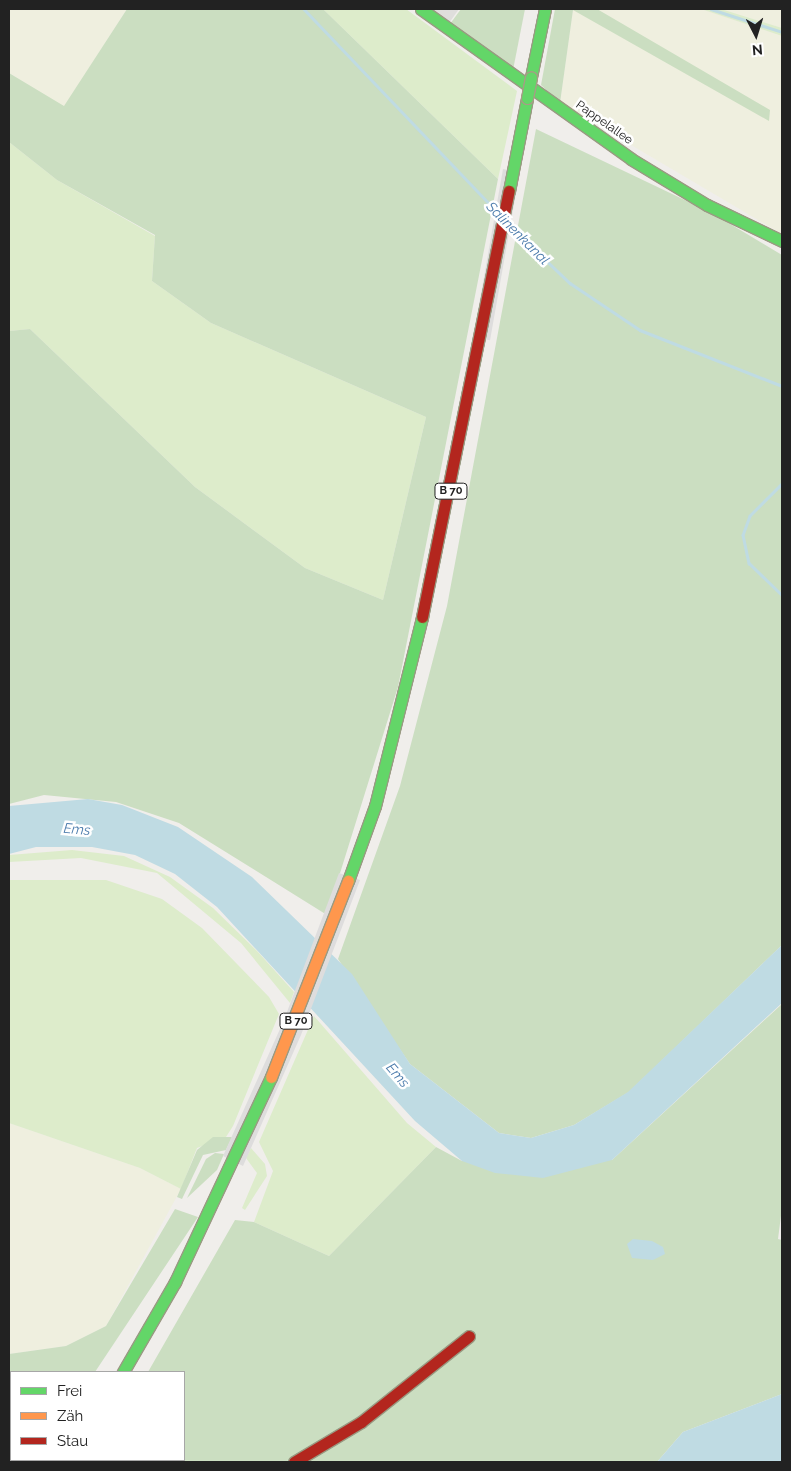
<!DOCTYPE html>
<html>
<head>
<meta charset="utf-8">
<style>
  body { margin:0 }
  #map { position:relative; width:791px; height:1471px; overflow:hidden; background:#f0eeeb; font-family:Raleway,sans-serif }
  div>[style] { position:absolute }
  .residential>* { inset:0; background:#dfdedc }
  .farmland>* { inset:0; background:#efefdf }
  .grass>* { inset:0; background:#ddeccb }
  .forest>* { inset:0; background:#cbdec1 }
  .water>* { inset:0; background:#bfdbe3 }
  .pier>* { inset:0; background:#dedddd; transform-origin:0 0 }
  .stream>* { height:2.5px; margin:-1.25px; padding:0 1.25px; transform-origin:1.25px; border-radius:1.25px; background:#bfdbe3 }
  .roads { filter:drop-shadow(1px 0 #999a82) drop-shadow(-1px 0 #999a82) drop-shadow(0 1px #999a82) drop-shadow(0 -1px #999a82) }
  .fast>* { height:11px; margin:-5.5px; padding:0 5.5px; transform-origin:5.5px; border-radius:5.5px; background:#63d668 }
  .slow>* { height:11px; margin:-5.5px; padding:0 5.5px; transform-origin:5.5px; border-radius:5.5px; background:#ff974d }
  .jam>* { height:11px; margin:-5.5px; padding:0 5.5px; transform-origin:5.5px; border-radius:5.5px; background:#b3261e }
  .bridges { filter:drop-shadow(1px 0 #a79c86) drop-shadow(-1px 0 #a79c86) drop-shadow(0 1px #a79c86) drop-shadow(0 -1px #a79c86) }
  .fast-bridge>* { height:11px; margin:-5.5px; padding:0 5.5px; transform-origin:5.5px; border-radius:5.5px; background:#63d668 }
  span { translate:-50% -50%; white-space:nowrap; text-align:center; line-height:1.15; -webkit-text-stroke:5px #fff; paint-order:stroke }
  .shield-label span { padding:1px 4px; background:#fff; border:1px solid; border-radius:4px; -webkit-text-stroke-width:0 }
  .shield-label { font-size:11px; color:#222; font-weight:700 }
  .street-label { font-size:12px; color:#222 }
  .water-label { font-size:14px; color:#4a7aab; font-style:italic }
  .frame { position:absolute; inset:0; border:10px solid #222; pointer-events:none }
  .legend { position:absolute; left:10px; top:1371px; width:175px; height:90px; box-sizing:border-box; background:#fff; border:1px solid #a7a7a7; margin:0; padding:6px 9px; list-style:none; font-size:15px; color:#222 }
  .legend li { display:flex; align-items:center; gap:10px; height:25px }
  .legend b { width:25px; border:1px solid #a7a7a7 }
  .north { position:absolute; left:731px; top:10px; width:50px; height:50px; -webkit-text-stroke:4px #fff; paint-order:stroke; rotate:175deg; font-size:14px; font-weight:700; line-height:20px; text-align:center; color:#222 }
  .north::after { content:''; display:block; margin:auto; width:18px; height:22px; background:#222; clip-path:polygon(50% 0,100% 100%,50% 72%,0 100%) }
</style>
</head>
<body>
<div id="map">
  <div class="residential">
    <div style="clip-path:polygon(429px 9px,459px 9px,449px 23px)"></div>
  </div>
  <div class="farmland">
    <div style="clip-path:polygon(9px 9px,127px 9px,64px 107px,9px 73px)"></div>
    <div style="clip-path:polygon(573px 9px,701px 9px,782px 36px,782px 234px,560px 103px)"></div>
    <div style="clip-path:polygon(721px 9px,782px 9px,782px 28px,726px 11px)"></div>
    <div style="clip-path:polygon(9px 1123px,140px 1168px,181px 1189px,106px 1326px,66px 1346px,9px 1354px)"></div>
  </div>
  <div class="grass">
    <div style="clip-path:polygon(323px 9px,406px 9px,517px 91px,498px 179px)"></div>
    <div style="clip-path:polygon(701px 9px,721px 9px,782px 28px,782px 36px)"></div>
    <div style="clip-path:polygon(9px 142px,57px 180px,155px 236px,152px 281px,211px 323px,426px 417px,383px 600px,305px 568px,195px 487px,30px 329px,9px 331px)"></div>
    <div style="clip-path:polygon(72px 850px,124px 856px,170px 877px,213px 908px,258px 952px,294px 992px,290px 1003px,241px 943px,157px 873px,81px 858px,9px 862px,9px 855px)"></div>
    <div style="clip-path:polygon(9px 880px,106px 880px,162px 899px,202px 928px,269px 997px,279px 1014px,233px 1126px,226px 1137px,197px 1148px,181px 1189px,140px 1168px,9px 1123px)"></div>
    <div style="clip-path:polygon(314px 1016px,407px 1123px,436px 1147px,329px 1256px,254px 1222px,273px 1171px,259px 1142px)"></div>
    <div style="clip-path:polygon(251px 1148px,265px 1164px,267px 1176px,245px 1210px,242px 1208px,257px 1173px,246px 1158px)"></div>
  </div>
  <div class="forest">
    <div style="clip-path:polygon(127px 9px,323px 9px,498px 179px,398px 687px,327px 915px,179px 823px,116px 802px,44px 795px,9px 804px,9px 331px,30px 329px,195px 487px,305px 568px,383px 600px,426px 417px,211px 323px,152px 281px,155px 235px,57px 180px,9px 142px,9px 73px,64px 106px)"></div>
    <div style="clip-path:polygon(461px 9px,525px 9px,513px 70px,450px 24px)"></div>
    <div style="clip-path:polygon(555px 9px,597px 9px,770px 110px,769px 121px,573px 10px,560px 103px,541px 85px)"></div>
    <div style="clip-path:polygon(536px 129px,712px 213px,782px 255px,782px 945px,629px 1092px,574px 1125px,531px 1138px,499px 1133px,410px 1064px,338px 959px,400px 786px,447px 606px)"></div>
    <div style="clip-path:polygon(782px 1004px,782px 1208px,778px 1239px,782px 1240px,782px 1394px,683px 1432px,657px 1462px,92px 1462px,184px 1460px,184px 1372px,148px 1372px,235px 1220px,254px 1222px,329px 1256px,436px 1147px,462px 1161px,612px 1160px)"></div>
    <div style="clip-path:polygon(213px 1137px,232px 1137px,226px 1150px,203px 1155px,182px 1199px,177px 1197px,197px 1150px)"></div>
    <div style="clip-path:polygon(215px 1153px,224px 1154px,217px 1170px,187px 1198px,206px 1159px)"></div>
    <div style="clip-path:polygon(175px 1209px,198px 1217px,95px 1372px,11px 1372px,11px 1460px,36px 1460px,9px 1462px,9px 1354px,66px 1346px,106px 1326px)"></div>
  </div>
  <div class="water">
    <div style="clip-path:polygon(88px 799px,122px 805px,178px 827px,252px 877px,352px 974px,410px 1064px,499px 1133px,531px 1138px,574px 1125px,628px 1092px,782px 945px,782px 1003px,612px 1160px,543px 1178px,495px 1173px,462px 1161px,415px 1121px,217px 907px,175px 874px,135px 855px,92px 847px,36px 847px,9px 854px,9px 806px)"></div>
    <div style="clip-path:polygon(633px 1239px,652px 1241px,663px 1247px,665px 1254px,653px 1260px,632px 1258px,627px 1244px)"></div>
    <div style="clip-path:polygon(782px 1394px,782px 1462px,657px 1462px,683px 1432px)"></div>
  </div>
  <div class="pier">
    <div style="left:503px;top:169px;width:17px;height:171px;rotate:10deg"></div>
    <div style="clip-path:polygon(339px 873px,360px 880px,301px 1035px,243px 1166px,223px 1156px,284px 1020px)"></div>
  </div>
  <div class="stream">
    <div style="left:304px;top:9px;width:283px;rotate:46.4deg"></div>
    <div style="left:711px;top:9px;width:75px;rotate:17.9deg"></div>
    <div style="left:508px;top:224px;width:86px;rotate:43.6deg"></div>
    <div style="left:570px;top:283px;width:84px;rotate:33.9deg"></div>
    <div style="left:640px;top:330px;width:153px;rotate:21.5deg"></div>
    <div style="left:782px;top:484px;width:45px;rotate:135deg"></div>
    <div style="left:750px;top:516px;width:20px;rotate:110deg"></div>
    <div style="left:743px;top:535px;width:29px;rotate:78deg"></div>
    <div style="left:749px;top:563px;width:46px;rotate:44.1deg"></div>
  </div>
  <div class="roads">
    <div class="fast">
      <div style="left:421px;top:9px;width:258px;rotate:35.5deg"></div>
      <div style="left:631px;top:159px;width:89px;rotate:31.2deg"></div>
      <div style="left:707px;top:205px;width:83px;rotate:25.6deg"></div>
      <div style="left:531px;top:77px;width:69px;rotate:-78.4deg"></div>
      <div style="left:509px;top:191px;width:95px;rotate:-79deg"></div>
      <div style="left:348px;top:881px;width:80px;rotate:-70.2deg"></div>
      <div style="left:375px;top:806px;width:195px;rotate:-76deg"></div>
      <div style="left:123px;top:1372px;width:104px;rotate:-60deg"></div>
      <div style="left:175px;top:1282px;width:226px;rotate:-64.9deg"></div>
      <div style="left:63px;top:1462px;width:3px;rotate:-45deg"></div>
    </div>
    <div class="slow">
      <div style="left:271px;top:1077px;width:211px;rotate:-68.6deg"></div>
    </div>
    <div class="jam">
      <div style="left:422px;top:617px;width:435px;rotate:-78.5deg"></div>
      <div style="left:294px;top:1462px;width:78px;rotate:-30.8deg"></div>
      <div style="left:361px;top:1422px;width:138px;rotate:-38.5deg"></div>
    </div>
  </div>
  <div class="bridges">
    <div class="fast-bridge">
      <div style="left:527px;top:98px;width:21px;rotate:-79deg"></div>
    </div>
  </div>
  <div class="shield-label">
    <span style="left:451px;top:491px">B 70</span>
    <span style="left:296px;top:1021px">B 70</span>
  </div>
  <div class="street-label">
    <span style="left:604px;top:123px;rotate:35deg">Pappelallee</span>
  </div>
  <div class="water-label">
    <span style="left:518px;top:233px;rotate:45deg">Salinenkanal</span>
    <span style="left:77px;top:829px;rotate:5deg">Ems</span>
    <span style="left:398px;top:1075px;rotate:49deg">Ems</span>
  </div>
  <div class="frame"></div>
  <ul class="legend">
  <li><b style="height:6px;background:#63d668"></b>Frei</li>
  <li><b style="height:6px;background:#ff974d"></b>Zäh</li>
  <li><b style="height:6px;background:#b3261e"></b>Stau</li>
  </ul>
  <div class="north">N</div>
</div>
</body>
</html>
